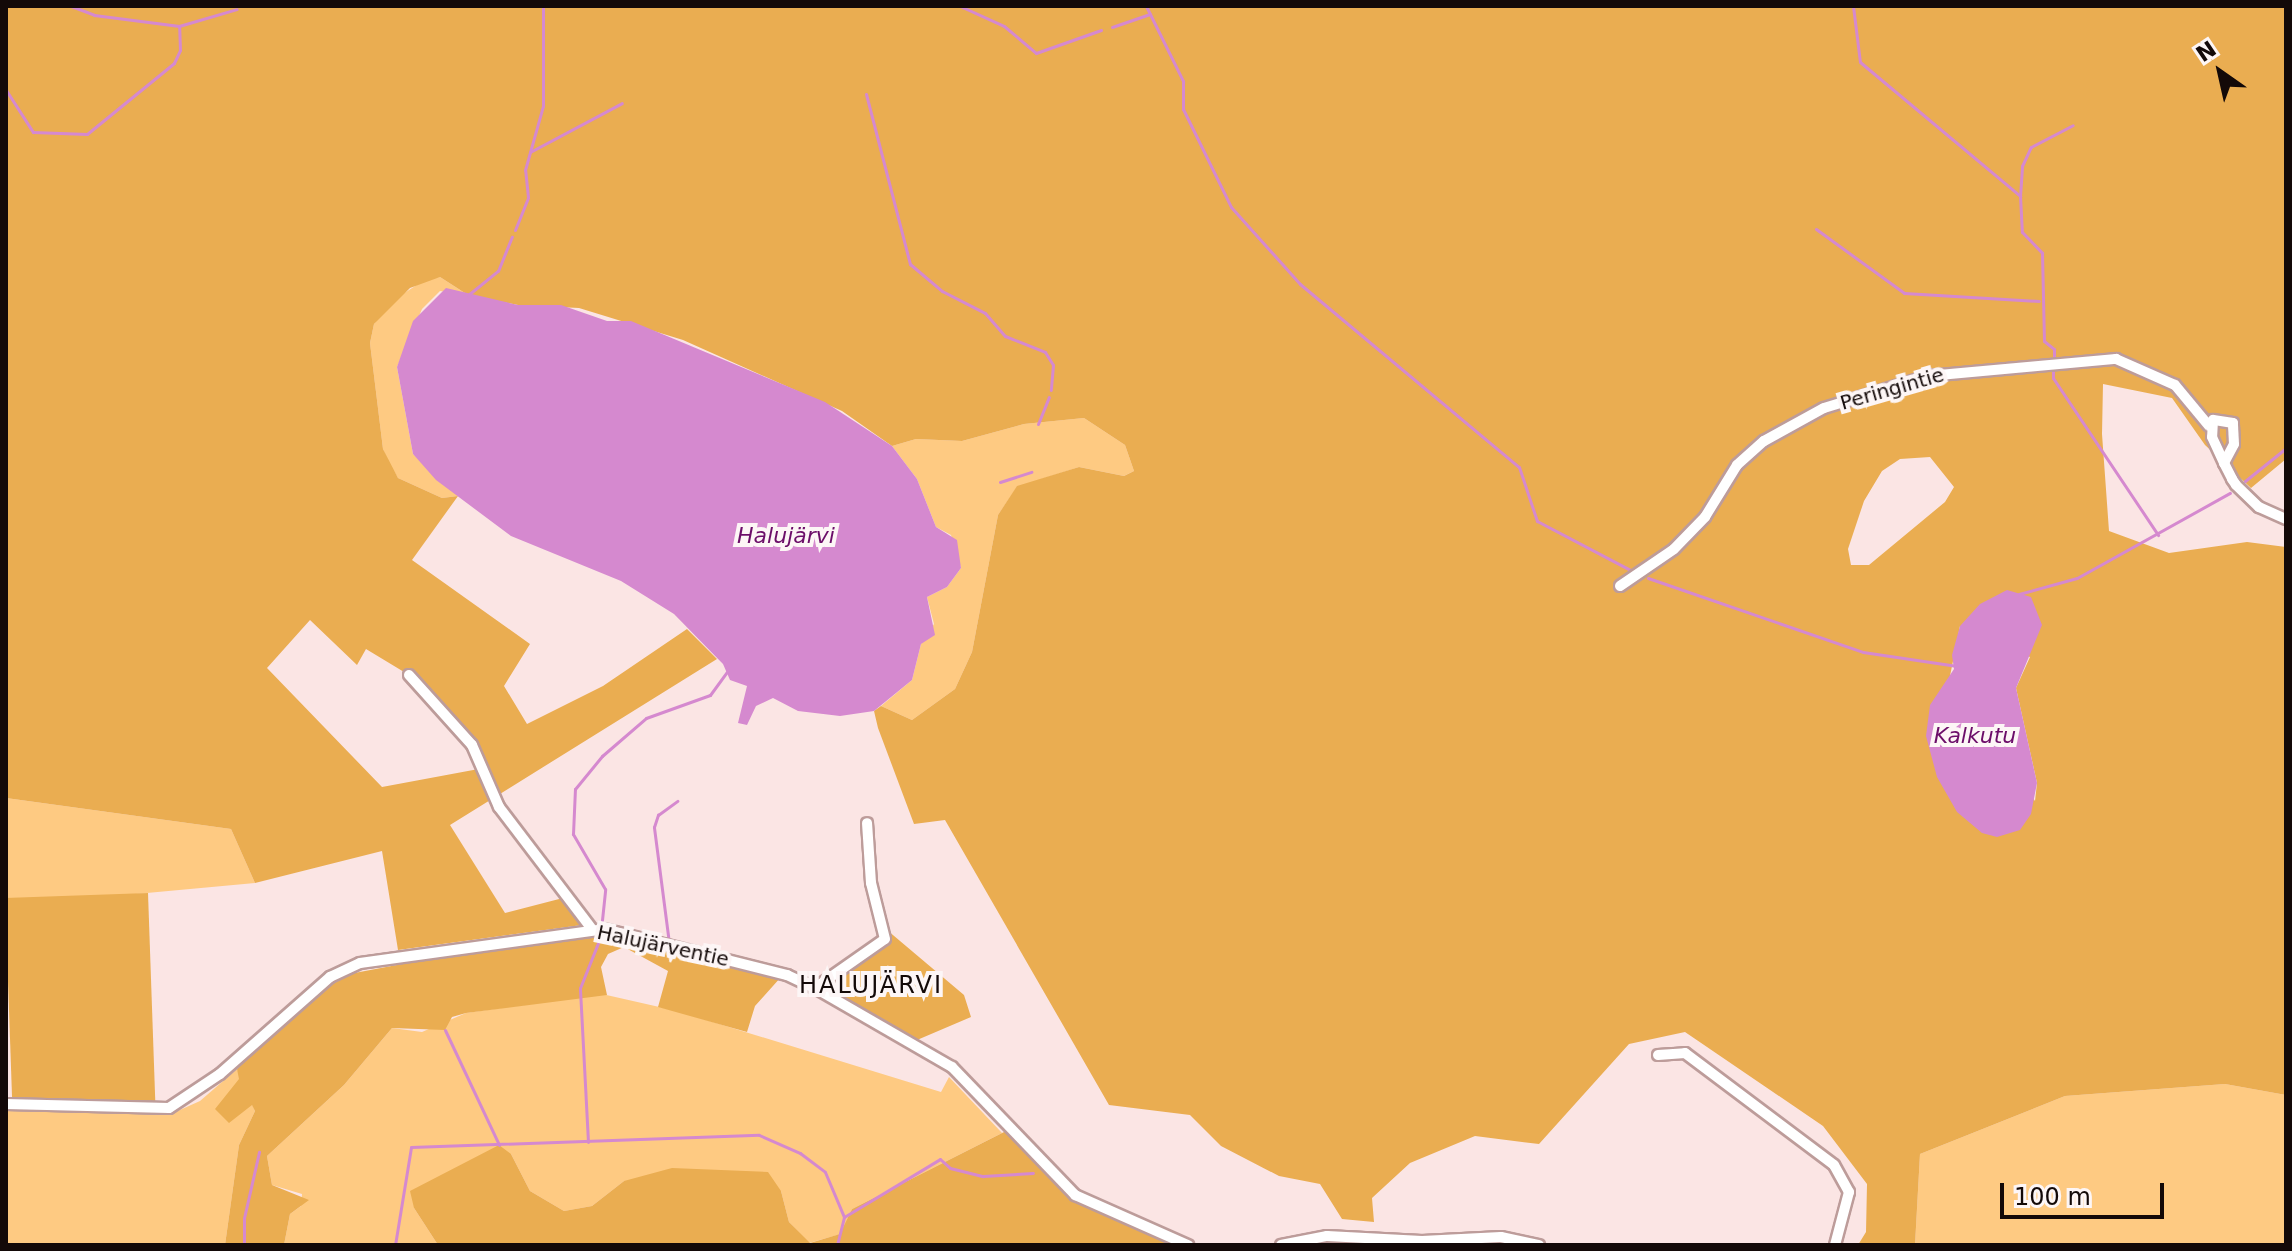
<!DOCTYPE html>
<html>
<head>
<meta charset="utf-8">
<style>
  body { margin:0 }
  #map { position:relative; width:2292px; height:1251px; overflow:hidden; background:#fbe5e4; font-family:"DejaVu Sans",sans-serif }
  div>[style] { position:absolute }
  .green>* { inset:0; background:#feca82 }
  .forest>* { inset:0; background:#eaad51; transform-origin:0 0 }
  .water>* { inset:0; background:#d589cf }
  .stream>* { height:3px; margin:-1.5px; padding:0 1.5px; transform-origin:1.5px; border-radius:1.5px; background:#d589cf }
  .roads { filter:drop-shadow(2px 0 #bd9c9a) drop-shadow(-2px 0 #bd9c9a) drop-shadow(0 2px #bd9c9a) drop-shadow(0 -2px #bd9c9a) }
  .street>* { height:10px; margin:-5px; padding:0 5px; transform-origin:5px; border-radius:5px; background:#fff }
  span { translate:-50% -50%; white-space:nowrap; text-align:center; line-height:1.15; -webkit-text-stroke:8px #fdf6f6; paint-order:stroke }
  .street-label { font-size:20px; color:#130908 }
  .water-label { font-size:22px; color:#6c0e69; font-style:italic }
  .quarter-label { font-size:24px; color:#130908; letter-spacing:2px }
  .frame { position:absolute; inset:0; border:8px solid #130908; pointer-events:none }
  .north { position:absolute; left:2180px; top:32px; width:80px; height:80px; -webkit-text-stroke:6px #fdf6f6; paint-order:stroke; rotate:326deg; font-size:22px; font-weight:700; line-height:32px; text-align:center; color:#130908 }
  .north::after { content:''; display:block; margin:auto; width:28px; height:36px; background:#130908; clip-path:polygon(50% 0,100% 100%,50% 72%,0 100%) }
  .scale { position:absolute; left:2000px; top:1183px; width:164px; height:36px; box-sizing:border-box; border:4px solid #130908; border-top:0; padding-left:10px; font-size:24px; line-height:28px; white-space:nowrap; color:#130908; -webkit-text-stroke:6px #fdf6f6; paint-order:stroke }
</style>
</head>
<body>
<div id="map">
  <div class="green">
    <div style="clip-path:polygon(440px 277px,468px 295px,440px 291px,422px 309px,397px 367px,413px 454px,458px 496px,442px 498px,398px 478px,389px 463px,383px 449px,370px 343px,374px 324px,392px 301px,426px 279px)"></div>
    <div style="clip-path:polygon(1084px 418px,1125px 445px,1134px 471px,1124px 476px,1079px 467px,1017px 487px,998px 515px,972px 652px,955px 689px,912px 720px,881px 706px,912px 680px,921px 644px,934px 624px,927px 597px,947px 587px,961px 568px,951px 535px,936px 527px,917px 479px,892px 446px,916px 439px,962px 441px,1024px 424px)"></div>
    <div style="clip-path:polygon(6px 798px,231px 829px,255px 883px,6px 906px)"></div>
    <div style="clip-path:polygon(602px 994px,677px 1011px,941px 1092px,949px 1077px,1002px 1133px,852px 1209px,841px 1234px,809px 1243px,789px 1222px,781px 1191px,624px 1181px,592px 1206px,564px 1211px,530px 1191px,511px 1154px,414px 1208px,438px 1245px,284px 1245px,290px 1214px,301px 1206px,302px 1194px,272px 1185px,267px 1156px,344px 1085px,392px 1028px,422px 1032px,466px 1013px)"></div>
    <div style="clip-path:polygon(237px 1069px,255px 1111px,239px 1145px,225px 1245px,6px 1245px,6px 1109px,171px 1114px,200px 1101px)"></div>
    <div style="clip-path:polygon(2225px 1084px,2286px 1095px,2286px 1245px,1915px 1245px,1920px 1154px,2065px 1096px)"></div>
  </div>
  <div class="forest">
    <div style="clip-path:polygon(evenodd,6px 6px,2286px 6px,2286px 459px,2251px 488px,2205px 445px,2172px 398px,2103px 384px,2102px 434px,2109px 531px,2169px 553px,2247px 542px,2286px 547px,2286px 1095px,2225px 1084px,2065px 1096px,1920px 1154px,1915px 1245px,1858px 1245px,1866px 1232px,1867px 1184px,1823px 1126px,1685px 1032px,1629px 1044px,1539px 1144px,1475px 1136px,1410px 1163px,1372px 1198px,1374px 1222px,1342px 1219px,1320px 1184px,1279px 1176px,1221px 1146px,1190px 1115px,1109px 1105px,945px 820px,914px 824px,878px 728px,874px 711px,881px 706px,912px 720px,955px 689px,972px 652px,998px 515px,1017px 486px,1079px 467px,1124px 476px,1134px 471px,1125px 445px,1084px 418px,1024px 424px,962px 441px,916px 439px,892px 446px,842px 411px,683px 340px,579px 308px,518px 305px,468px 295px,440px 277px,410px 288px,374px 324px,370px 343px,383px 449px,398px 478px,442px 498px,458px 496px,412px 560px,530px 644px,504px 686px,527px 724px,603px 686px,687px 629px,717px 659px,450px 825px,505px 913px,563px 898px,582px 925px,398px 950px,382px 851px,255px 883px,231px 829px,6px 798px,6px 6px,1930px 457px,1954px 487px,1945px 502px,1869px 565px,1851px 565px,1848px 549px,1864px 501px,1882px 471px,1900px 459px,1930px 457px,6px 6px,310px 620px,357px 665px,366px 649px,409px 675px,472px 745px,484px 768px,382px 787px,267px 668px,310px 620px,6px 6px,1960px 626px,2030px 657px,2016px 688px,2037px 783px,2035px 801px,1950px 676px,1960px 626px)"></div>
    <div style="left:148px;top:893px;width:210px;height:143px;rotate:88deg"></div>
    <div style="clip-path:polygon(887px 930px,964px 995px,971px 1017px,910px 1043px,815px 988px,876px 949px)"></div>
    <div style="clip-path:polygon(593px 935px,644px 941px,781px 977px,755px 1006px,747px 1032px,658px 1007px,668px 971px,624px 947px,608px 954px,601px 967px,607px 995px,466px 1013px,452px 1017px,445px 1030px,392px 1028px,344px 1085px,267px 1156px,272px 1185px,309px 1200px,290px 1214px,284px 1245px,225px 1245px,239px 1145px,255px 1111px,252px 1105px,229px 1123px,215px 1109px,239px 1079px,237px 1069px,305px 1002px,344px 975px,497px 946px)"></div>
    <div style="clip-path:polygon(1010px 1129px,1075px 1195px,1180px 1245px,438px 1245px,414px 1208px,410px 1191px,499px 1145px,511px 1154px,530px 1191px,564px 1211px,592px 1206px,624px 1181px,672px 1168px,768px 1172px,781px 1191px,789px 1222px,810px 1243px,840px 1234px,852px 1209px)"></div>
  </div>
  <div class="water">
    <div style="clip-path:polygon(446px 288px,518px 305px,561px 305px,607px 321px,631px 321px,825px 402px,892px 446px,917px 479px,936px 527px,957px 540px,961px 568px,947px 587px,927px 597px,935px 635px,921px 644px,912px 680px,874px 711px,840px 716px,798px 711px,773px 698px,756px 706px,747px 725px,738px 723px,747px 686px,730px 680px,723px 664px,674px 614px,621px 581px,511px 536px,436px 480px,413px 454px,397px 367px,413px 321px)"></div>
    <div style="clip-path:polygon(2007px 590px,2031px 597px,2042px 625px,2016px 688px,2037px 783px,2031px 814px,2020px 830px,1997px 837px,1982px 833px,1957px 812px,1937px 777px,1926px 736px,1930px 705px,1954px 669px,1952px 655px,1960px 626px,1980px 604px)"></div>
  </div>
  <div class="stream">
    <div style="left:71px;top:6px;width:25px;rotate:21deg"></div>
    <div style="left:94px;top:15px;width:86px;rotate:7.4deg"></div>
    <div style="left:179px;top:26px;width:60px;rotate:-16.3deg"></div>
    <div style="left:960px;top:6px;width:48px;rotate:24.4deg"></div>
    <div style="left:1004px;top:26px;width:42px;rotate:40.2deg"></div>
    <div style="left:1036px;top:53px;width:69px;rotate:-19.5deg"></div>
    <div style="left:1146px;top:6px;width:84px;rotate:63.7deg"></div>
    <div style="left:1183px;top:81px;width:28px;rotate:90deg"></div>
    <div style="left:1183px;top:109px;width:109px;rotate:63.9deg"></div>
    <div style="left:1231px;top:207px;width:103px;rotate:48.1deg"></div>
    <div style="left:1300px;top:284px;width:285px;rotate:39.9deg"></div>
    <div style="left:1519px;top:467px;width:57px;rotate:71.6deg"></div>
    <div style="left:1537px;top:521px;width:110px;rotate:27.7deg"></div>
    <div style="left:1853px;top:6px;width:56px;rotate:82.9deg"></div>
    <div style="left:1860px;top:62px;width:209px;rotate:39.9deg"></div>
    <div style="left:2020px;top:196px;width:36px;rotate:87deg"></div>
    <div style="left:2022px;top:232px;width:29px;rotate:46deg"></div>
    <div style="left:2042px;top:253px;width:88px;rotate:88.7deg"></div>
    <div style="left:2044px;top:341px;width:13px;rotate:39deg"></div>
    <div style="left:2054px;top:349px;width:8px;rotate:90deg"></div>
    <div style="left:1112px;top:27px;width:40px;rotate:-18.9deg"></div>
    <div style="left:6px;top:90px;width:50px;rotate:57.3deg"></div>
    <div style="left:33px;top:132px;width:54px;rotate:2.1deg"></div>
    <div style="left:87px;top:134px;width:112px;rotate:-39.2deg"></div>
    <div style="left:174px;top:63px;width:14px;rotate:-65deg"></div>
    <div style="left:180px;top:50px;width:24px;rotate:-92deg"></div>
    <div style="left:866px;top:94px;width:176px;rotate:75.5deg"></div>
    <div style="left:910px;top:264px;width:42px;rotate:40.2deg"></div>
    <div style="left:942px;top:291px;width:48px;rotate:27.1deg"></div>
    <div style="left:985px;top:313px;width:30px;rotate:49deg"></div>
    <div style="left:1005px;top:336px;width:43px;rotate:21.8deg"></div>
    <div style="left:1045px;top:352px;width:15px;rotate:58deg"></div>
    <div style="left:1053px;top:365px;width:25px;rotate:95deg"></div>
    <div style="left:530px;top:152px;width:104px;rotate:-28deg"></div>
    <div style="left:2020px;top:196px;width:30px;rotate:-86deg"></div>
    <div style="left:2022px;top:166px;width:21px;rotate:-65deg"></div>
    <div style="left:2031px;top:147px;width:47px;rotate:-27.6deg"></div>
    <div style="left:1816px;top:229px;width:109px;rotate:36deg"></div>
    <div style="left:1904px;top:293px;width:135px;rotate:3.4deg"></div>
    <div style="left:515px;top:230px;width:35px;rotate:-68deg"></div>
    <div style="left:528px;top:197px;width:27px;rotate:-96deg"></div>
    <div style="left:525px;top:170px;width:66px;rotate:-74.3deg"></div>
    <div style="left:543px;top:106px;width:100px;rotate:-90deg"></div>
    <div style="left:468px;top:295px;width:38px;rotate:-39deg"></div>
    <div style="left:498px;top:271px;width:37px;rotate:-68deg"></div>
    <div style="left:2053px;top:367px;width:11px;rotate:90deg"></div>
    <div style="left:2053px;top:378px;width:189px;rotate:56.2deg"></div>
    <div style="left:1038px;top:424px;width:29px;rotate:-68deg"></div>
    <div style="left:2245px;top:481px;width:53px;rotate:-38.8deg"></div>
    <div style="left:1000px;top:482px;width:33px;rotate:-18deg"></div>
    <div style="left:1648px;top:578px;width:227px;rotate:19deg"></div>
    <div style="left:1863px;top:652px;width:95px;rotate:8.5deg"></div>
    <div style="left:2019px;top:594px;width:60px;rotate:-15.4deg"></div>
    <div style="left:2077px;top:578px;width:175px;rotate:-29.1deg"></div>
    <div style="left:602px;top:920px;width:31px;rotate:-84deg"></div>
    <div style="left:605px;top:889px;width:64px;rotate:-120.2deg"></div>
    <div style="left:573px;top:834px;width:45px;rotate:-87.5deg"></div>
    <div style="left:575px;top:789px;width:43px;rotate:-50.7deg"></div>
    <div style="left:602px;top:756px;width:58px;rotate:-40.8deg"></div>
    <div style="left:646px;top:718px;width:68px;rotate:-19.8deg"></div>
    <div style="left:710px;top:695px;width:29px;rotate:-54deg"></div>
    <div style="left:669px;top:943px;width:117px;rotate:-97.4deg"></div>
    <div style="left:654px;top:827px;width:13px;rotate:-72deg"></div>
    <div style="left:658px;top:815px;width:24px;rotate:-36deg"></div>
    <div style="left:445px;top:1030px;width:127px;rotate:64.8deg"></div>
    <div style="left:588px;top:1142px;width:154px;rotate:-93deg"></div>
    <div style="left:580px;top:988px;width:54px;rotate:-68.2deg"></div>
    <div style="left:844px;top:1217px;width:112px;rotate:-31.1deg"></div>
    <div style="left:940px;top:1159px;width:13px;rotate:42deg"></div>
    <div style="left:950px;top:1168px;width:34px;rotate:14deg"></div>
    <div style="left:983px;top:1176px;width:50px;rotate:-3.4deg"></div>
    <div style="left:244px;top:1245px;width:27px;rotate:-90deg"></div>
    <div style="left:244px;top:1218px;width:68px;rotate:-77.2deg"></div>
    <div style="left:395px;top:1245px;width:99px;rotate:-80.7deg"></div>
    <div style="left:411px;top:1147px;width:348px;rotate:-2deg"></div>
    <div style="left:759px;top:1135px;width:45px;rotate:23.7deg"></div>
    <div style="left:800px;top:1153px;width:31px;rotate:37deg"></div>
    <div style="left:825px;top:1172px;width:49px;rotate:67.1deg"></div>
    <div style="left:844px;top:1217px;width:29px;rotate:104deg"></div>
  </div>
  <div class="roads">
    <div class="street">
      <div style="left:2224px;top:463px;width:21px;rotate:-62deg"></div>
      <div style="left:2234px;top:444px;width:21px;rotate:-93deg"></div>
      <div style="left:2233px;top:423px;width:20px;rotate:-171deg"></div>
      <div style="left:2213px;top:420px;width:17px;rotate:93deg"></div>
      <div style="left:2212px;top:437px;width:29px;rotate:65deg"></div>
      <div style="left:2224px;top:463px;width:18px;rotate:63deg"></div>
      <div style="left:2232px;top:479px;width:7px;rotate:56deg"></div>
      <div style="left:2236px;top:485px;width:32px;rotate:44deg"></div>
      <div style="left:2259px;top:507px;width:30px;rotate:24deg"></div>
      <div style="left:1620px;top:586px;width:65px;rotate:-34.4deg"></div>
      <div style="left:1674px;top:549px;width:45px;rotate:-45.9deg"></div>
      <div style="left:1705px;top:517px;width:61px;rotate:-58.4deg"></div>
      <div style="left:1737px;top:465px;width:36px;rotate:-42deg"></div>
      <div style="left:1764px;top:441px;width:68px;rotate:-28.8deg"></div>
      <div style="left:1824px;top:408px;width:109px;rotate:-17.1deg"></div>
      <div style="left:1928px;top:376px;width:189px;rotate:-5.2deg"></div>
      <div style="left:2116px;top:359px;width:64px;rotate:23.8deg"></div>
      <div style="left:2175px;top:385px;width:53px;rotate:50.3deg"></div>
      <div style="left:409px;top:675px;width:94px;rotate:48deg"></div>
      <div style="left:472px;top:745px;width:68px;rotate:66.5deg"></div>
      <div style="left:499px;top:807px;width:153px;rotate:52.7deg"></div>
      <div style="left:815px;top:988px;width:85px;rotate:-35deg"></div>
      <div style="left:885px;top:939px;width:58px;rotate:-104deg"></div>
      <div style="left:871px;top:883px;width:60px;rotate:-93.8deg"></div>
      <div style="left:1658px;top:1055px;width:27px;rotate:-4deg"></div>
      <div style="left:1685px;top:1053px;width:186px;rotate:36.9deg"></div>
      <div style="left:1834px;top:1165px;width:31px;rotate:61deg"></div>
      <div style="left:1849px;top:1192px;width:55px;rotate:104.8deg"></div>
      <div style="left:6px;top:1104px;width:163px;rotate:1.4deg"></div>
      <div style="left:169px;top:1108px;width:61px;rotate:-33.7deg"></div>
      <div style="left:220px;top:1074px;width:147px;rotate:-41.4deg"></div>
      <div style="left:330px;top:977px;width:33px;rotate:-25deg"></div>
      <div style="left:360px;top:963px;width:246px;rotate:-7.9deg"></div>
      <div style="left:604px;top:929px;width:189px;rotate:14.1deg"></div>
      <div style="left:787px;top:975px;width:31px;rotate:25deg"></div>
      <div style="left:815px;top:988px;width:158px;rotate:30deg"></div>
      <div style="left:952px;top:1067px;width:178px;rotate:46.1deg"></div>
      <div style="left:1075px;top:1195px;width:124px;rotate:23.9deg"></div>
      <div style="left:1281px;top:1245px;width:47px;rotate:-11.1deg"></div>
      <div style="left:1327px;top:1236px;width:95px;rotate:3deg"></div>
      <div style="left:1422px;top:1241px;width:79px;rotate:-2.9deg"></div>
      <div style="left:1501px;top:1237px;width:39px;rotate:12deg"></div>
    </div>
  </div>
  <div class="street-label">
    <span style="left:1892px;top:389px;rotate:-16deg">Peringintie</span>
    <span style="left:663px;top:946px;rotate:12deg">Halujärventie</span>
  </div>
  <div class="water-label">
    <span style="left:786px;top:536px">Halujärvi</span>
    <span style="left:1975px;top:736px">Kalkutu</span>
  </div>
  <div class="quarter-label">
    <span style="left:871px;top:986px">HALUJÄRVI</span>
  </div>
  <div class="frame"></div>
  <div class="north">N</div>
  <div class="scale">100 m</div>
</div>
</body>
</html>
